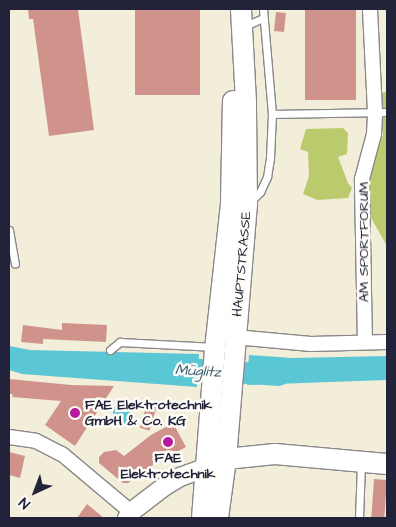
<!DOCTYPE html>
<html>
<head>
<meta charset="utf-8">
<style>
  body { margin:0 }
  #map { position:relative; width:396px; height:527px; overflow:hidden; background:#f3eed9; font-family:"Architects Daughter",sans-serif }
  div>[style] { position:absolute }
  .green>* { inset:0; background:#bbca6c }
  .water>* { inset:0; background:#5bc7d5 }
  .river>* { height:22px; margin:-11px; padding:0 11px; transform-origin:11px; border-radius:11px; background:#5bc7d5 }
  .building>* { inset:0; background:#d0938b; transform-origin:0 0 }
  .roads { filter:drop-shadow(1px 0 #8a888a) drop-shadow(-1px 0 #8a888a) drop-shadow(0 1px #8a888a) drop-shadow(0 -1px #8a888a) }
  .service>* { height:7px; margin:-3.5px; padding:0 3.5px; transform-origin:3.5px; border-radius:3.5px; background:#fff }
  .minor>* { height:14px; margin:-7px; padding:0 7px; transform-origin:7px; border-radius:7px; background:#fff }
  .tertiary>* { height:18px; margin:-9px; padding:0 9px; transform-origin:9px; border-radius:9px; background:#fff }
  .secondary>* { height:20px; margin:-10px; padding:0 10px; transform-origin:10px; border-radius:10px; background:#fff }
  .dots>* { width:14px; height:14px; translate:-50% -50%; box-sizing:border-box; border:2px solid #fdfcf7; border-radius:50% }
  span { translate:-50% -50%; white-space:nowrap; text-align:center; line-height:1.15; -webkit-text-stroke:5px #fdfcf7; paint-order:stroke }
  .street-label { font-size:14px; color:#22223b }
  .poi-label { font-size:14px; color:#22223b; font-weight:700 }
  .left { translate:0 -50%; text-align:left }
  .water-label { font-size:15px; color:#365c71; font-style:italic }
  .frame { position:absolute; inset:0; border:10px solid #22223b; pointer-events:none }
  .north { position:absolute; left:10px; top:467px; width:50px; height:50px; -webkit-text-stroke:4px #fdfcf7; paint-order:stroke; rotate:223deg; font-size:14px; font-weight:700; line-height:20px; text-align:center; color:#22223b }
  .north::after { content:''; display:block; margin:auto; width:18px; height:22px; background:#22223b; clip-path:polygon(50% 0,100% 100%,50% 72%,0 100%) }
</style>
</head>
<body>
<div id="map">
  <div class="green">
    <div style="clip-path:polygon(387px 92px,387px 246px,370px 216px,368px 183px,370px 165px,383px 135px,380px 93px)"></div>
    <div style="clip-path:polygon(343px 128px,348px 133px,347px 154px,338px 157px,348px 183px,352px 188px,348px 198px,317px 200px,303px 194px,309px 176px,308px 152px,300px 149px,306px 129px)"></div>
  </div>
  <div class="water">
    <div style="clip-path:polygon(9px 346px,30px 350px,199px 354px,197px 387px,22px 374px,9px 370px)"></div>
    <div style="clip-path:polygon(249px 355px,292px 358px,387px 356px,387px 380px,247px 385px)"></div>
    <div style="clip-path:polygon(120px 403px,129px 406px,132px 411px,126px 424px,119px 423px,114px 419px,113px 412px,115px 405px)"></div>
  </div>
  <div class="river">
    <div style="left:169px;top:368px;width:110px;rotate:3.6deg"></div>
  </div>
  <div class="building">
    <div style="clip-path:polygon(28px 9px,78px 9px,94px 130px,49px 136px,33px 19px,29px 19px)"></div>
    <div style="left:135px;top:9px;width:65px;height:86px"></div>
    <div style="left:305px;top:9px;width:51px;height:91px"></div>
    <div style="left:276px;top:12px;width:10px;height:19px;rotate:6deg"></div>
    <div style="clip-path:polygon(62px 323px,107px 325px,106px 342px,43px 339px,43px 344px,21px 342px,23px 325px,62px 330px)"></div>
    <div style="clip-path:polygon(9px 379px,71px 385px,114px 386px,75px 446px,45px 425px,61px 401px,12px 397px,13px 395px,9px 393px)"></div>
    <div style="left:148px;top:401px;width:10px;height:28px;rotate:17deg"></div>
    <div style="clip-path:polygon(173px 423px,186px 447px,153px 465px,128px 483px,123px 483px,99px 463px,99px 457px,104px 452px,116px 450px,124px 456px,151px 435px)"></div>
    <div style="clip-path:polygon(9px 452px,25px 456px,20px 478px,9px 475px)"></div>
    <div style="left:374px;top:479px;width:13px;height:39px;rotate:4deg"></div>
    <div style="clip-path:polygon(87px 504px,104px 518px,77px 518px)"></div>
  </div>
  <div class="roads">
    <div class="service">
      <div style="left:245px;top:26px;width:20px;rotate:-24deg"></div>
      <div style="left:272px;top:114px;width:115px;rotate:-1deg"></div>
      <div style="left:251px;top:201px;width:13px;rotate:-45deg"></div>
      <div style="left:260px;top:192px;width:17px;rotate:-65deg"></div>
      <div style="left:267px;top:177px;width:19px;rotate:-81deg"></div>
      <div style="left:270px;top:158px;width:44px;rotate:-87.4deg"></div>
      <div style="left:272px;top:114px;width:105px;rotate:-94.9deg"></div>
      <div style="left:9px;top:230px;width:34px;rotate:80deg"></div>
      <div style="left:110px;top:350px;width:13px;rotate:-39deg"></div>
      <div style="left:120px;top:342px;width:95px;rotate:3deg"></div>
      <div style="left:359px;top:518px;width:54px;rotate:-87.9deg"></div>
    </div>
    <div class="minor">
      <div style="left:235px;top:337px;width:76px;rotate:5.3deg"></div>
      <div style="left:311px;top:344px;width:76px;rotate:-1.5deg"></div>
      <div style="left:365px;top:342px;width:163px;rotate:-91.1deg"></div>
      <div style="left:362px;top:179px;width:47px;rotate:-75.1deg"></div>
      <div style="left:374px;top:134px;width:22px;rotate:-87deg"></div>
      <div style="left:375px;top:112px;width:103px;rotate:-92.8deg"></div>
      <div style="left:9px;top:437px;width:27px;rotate:8deg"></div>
      <div style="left:36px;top:441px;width:29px;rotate:27deg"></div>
      <div style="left:62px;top:454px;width:90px;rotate:40deg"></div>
    </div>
    <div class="tertiary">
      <div style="left:127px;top:518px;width:7px;rotate:-56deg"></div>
      <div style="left:131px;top:512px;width:43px;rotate:-37.4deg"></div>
      <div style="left:165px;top:486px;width:17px;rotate:-31deg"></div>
      <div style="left:180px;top:477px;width:29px;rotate:-20deg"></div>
    </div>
    <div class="secondary">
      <div style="left:213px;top:464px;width:14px;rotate:-21deg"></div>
      <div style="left:226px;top:459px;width:49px;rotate:-5.8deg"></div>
      <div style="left:275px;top:454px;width:112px;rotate:5.1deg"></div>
      <div style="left:202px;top:518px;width:169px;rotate:-85.6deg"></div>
      <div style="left:215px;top:349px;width:147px;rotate:-83.7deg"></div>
      <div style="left:231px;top:203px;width:102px;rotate:-88.9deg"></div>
      <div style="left:218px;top:518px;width:60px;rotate:-82.3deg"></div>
      <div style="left:226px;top:459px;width:255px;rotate:-85.3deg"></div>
      <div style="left:247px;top:205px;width:103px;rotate:-90.6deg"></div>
      <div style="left:246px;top:102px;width:93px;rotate:-93.1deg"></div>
    </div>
  </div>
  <div class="dots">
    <div style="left:75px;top:413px;background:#b5179e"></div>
    <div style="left:168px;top:442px;background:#b5179e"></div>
  </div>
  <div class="street-label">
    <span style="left:364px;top:242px;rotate:-90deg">AM SPORTFORUM</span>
    <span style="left:242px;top:264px;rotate:-85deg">HAUPTSTRASSE</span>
  </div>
  <div class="poi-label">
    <span class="left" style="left:85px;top:413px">FAE Elektrotechnik<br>GmbH &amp; Co. KG</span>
    <span style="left:168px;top:466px">FAE<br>Elektrotechnik</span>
  </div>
  <div class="water-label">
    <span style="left:198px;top:371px;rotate:3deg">Müglitz</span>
  </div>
  <div class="frame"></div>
  <div class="north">N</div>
</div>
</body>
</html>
